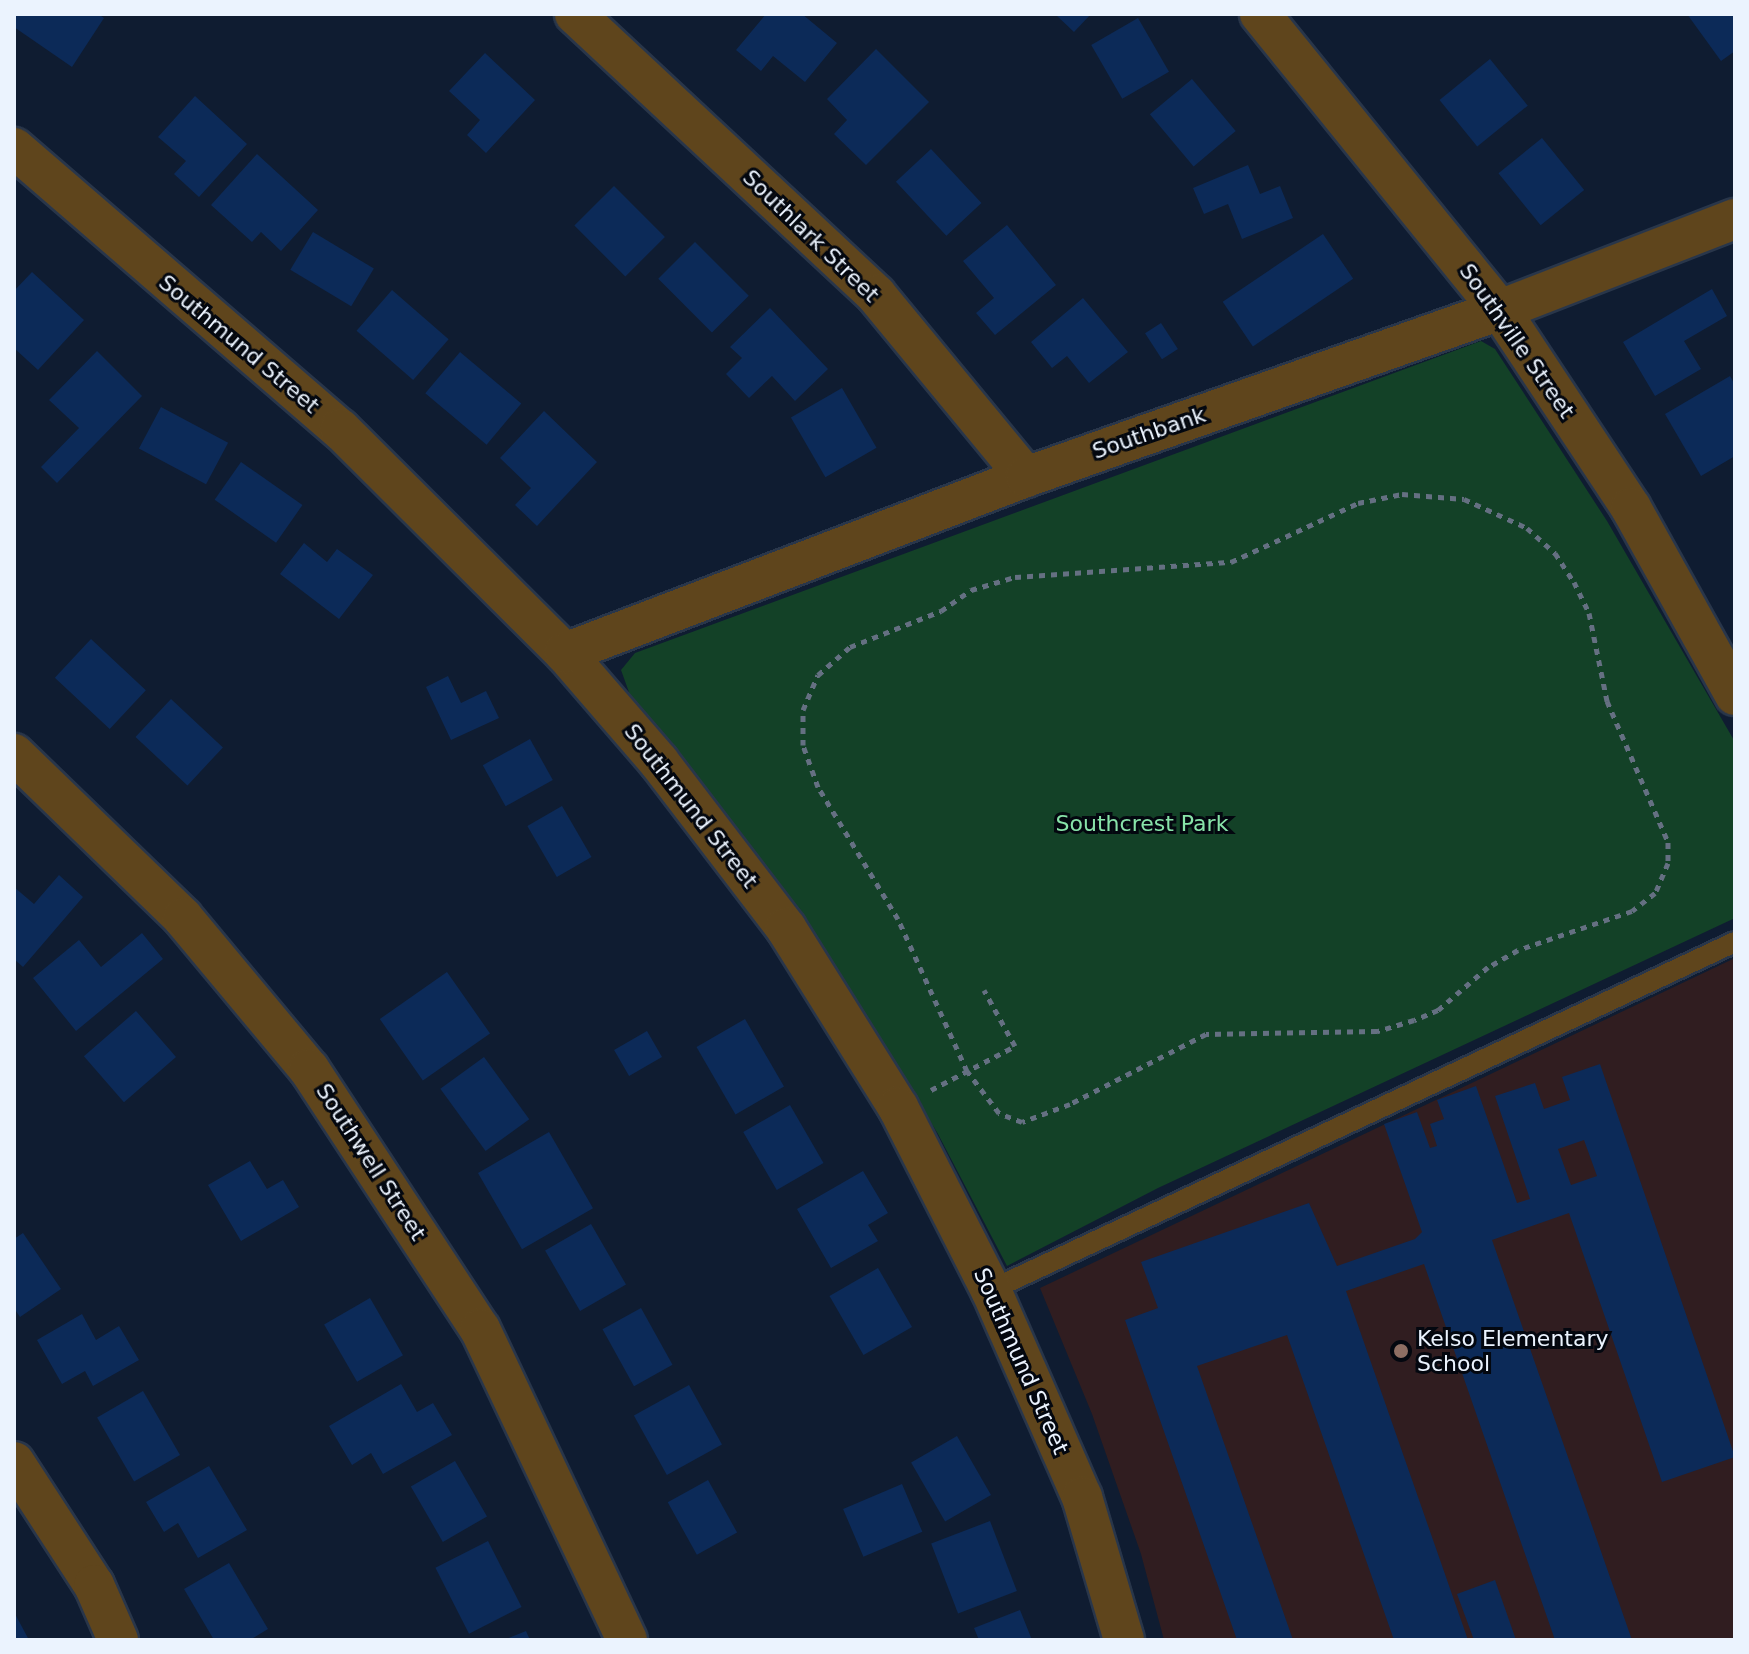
<!DOCTYPE html>
<html>
<head>
<meta charset="utf-8">
<style>
  body { margin:0 }
  #map { position:relative; width:1749px; height:1654px; overflow:hidden; background:#0f1c31; font-family:"DejaVu Sans",sans-serif }
  div>[style] { position:absolute }
  .education>* { inset:0; background:#301d20 }
  .green>* { inset:0; background:#134127 }
  .building>* { inset:0; background:#0c2a58; transform-origin:0 0 }
  .path>* { height:5px; margin-top:-2.5px; transform-origin:0; background:repeating-linear-gradient(90deg,#657082 0 6px,transparent 0 12px) }
  .roads { filter:drop-shadow(2px 0 #29364a) drop-shadow(-2px 0 #29364a) drop-shadow(0 2px #29364a) drop-shadow(0 -2px #29364a) }
  .lane>* { height:20px; margin:-10px; padding:0 10px; transform-origin:10px; border-radius:10px; background:#5f451c }
  .street>* { height:40px; margin:-20px; padding:0 20px; transform-origin:20px; border-radius:20px; background:#5f451c }
  .dots>* { width:22px; height:22px; translate:-50% -50%; box-sizing:border-box; border:4px solid #03070f; border-radius:50% }
  span { translate:-50% -50%; white-space:nowrap; text-align:center; line-height:1.15; -webkit-text-stroke:6px #03070f; paint-order:stroke }
  .street-label { font-size:22px; color:#ebf3fe }
  .park-label { font-size:22px; color:#88e3a9 }
  .poi-label { font-size:22px; color:#ebf3fe }
  .left { translate:0 -50%; text-align:left }
  .frame { position:absolute; inset:0; border:16px solid #ebf3fe; pointer-events:none }
</style>
</head>
<body>
<div id="map">
  <div class="education">
    <div style="clip-path:polygon(1735px 958px,1735px 1640px,1164px 1640px,1141px 1554px,1092px 1414px,1040px 1288px)"></div>
  </div>
  <div class="green">
    <div style="clip-path:polygon(1481px 341px,1495px 349px,1607px 521px,1735px 742px,1735px 918px,1158px 1188px,1007px 1266px,938px 1134px,871px 1025px,770px 871px,630px 695px,621px 670px,635px 653px)"></div>
  </div>
  <div class="building">
    <div style="clip-path:polygon(16px 14px,98px 14px,104px 18px,72px 67px,14px 27px)"></div>
    <div style="clip-path:polygon(766px 14px,802px 14px,837px 43px,805px 82px,773px 56px,761px 71px,736px 50px)"></div>
    <div style="clip-path:polygon(1055px 14px,1091px 14px,1074px 32px)"></div>
    <div style="clip-path:polygon(1687px 14px,1735px 14px,1735px 51px,1721px 61px)"></div>
    <div style="left:1138px;top:18px;width:62px;height:54px;rotate:60deg"></div>
    <div style="clip-path:polygon(876px 49px,929px 102px,866px 165px,834px 134px,847px 120px,827px 99px)"></div>
    <div style="clip-path:polygon(485px 53px,535px 100px,486px 153px,467px 135px,480px 120px,449px 91px)"></div>
    <div style="left:1490px;top:59px;width:60px;height:65px;rotate:51deg"></div>
    <div style="left:1192px;top:79px;width:68px;height:55px;rotate:50deg"></div>
    <div style="clip-path:polygon(195px 96px,247px 144px,199px 197px,174px 174px,186px 161px,158px 137px)"></div>
    <div style="left:1542px;top:138px;width:67px;height:56px;rotate:51deg"></div>
    <div style="left:931px;top:149px;width:74px;height:48px;rotate:47deg"></div>
    <div style="clip-path:polygon(257px 154px,318px 210px,281px 251px,261px 232px,252px 242px,211px 205px)"></div>
    <div style="clip-path:polygon(1248px 165px,1260px 194px,1280px 186px,1293px 218px,1242px 239px,1228px 204px,1204px 214px,1193px 188px)"></div>
    <div style="left:614px;top:186px;width:72px;height:56px;rotate:45deg"></div>
    <div style="clip-path:polygon(1007px 225px,1056px 285px,995px 335px,976px 313px,994px 298px,963px 261px)"></div>
    <div style="left:313px;top:232px;width:71px;height:44px;rotate:31deg"></div>
    <div style="left:1323px;top:234px;width:54px;height:121px;rotate:56deg"></div>
    <div style="left:695px;top:242px;width:76px;height:52px;rotate:45deg"></div>
    <div style="clip-path:polygon(32px 272px,84px 320px,38px 370px,14px 348px,14px 291px)"></div>
    <div style="clip-path:polygon(1712px 289px,1727px 316px,1684px 341px,1701px 369px,1655px 396px,1623px 342px)"></div>
    <div style="left:392px;top:290px;width:75px;height:54px;rotate:41deg"></div>
    <div style="clip-path:polygon(1083px 298px,1128px 352px,1089px 383px,1067px 356px,1052px 368px,1031px 342px)"></div>
    <div style="clip-path:polygon(770px 308px,828px 369px,795px 401px,772px 376px,749px 398px,726px 374px,742px 358px,730px 347px)"></div>
    <div style="left:1161px;top:323px;width:31px;height:19px;rotate:57deg"></div>
    <div style="clip-path:polygon(97px 351px,142px 396px,57px 483px,41px 467px,79px 428px,49px 400px)"></div>
    <div style="left:460px;top:352px;width:80px;height:54px;rotate:40deg"></div>
    <div style="clip-path:polygon(1730px 376px,1735px 385px,1735px 456px,1701px 476px,1665px 414px)"></div>
    <div style="left:842px;top:388px;width:69px;height:59px;rotate:60deg"></div>
    <div style="left:161px;top:407px;width:76px;height:47px;rotate:28deg"></div>
    <div style="clip-path:polygon(544px 411px,597px 462px,537px 526px,515px 505px,531px 488px,500px 458px)"></div>
    <div style="left:241px;top:462px;width:75px;height:46px;rotate:35deg"></div>
    <div style="clip-path:polygon(304px 543px,327px 562px,337px 549px,373px 575px,339px 619px,280px 574px)"></div>
    <div style="left:91px;top:639px;width:75px;height:53px;rotate:43deg"></div>
    <div style="clip-path:polygon(448px 676px,461px 703px,486px 691px,499px 718px,451px 740px,426px 687px)"></div>
    <div style="left:171px;top:699px;width:71px;height:52px;rotate:43deg"></div>
    <div style="left:530px;top:739px;width:47px;height:54px;rotate:61deg"></div>
    <div style="left:562px;top:806px;width:59px;height:40px;rotate:60deg"></div>
    <div style="clip-path:polygon(59px 875px,83px 897px,23px 967px,14px 959px,14px 887px,34px 904px)"></div>
    <div style="clip-path:polygon(142px 933px,163px 959px,76px 1031px,33px 978px,79px 940px,101px 967px)"></div>
    <div style="left:447px;top:972px;width:75px;height:82px;rotate:55deg"></div>
    <div style="left:136px;top:1011px;width:61px;height:69px;rotate:49deg"></div>
    <div style="left:745px;top:1019px;width:78px;height:56px;rotate:60deg"></div>
    <div style="left:647px;top:1031px;width:30px;height:38px;rotate:60deg"></div>
    <div style="left:484px;top:1057px;width:77px;height:54px;rotate:54deg"></div>
    <div style="clip-path:polygon(evenodd,1600px 1064px,1735px 1457px,1662px 1482px,1569px 1213px,1492px 1240px,1632px 1640px,1555px 1640px,1424px 1264px,1346px 1291px,1468px 1640px,1394px 1640px,1287px 1335px,1197px 1366px,1293px 1640px,1237px 1640px,1125px 1320px,1158px 1308px,1141px 1262px,1309px 1203px,1337px 1266px,1415px 1239px,1422px 1232px,1384px 1124px,1417px 1112px,1430px 1148px,1437px 1146px,1430px 1124px,1444px 1119px,1437px 1100px,1476px 1086px,1517px 1203px,1530px 1199px,1495px 1096px,1535px 1083px,1544px 1109px,1570px 1100px,1562px 1077px,1600px 1064px,1584px 1140px,1597px 1176px,1571px 1185px,1558px 1149px,1584px 1140px)"></div>
    <div style="left:790px;top:1105px;width:67px;height:54px;rotate:60deg"></div>
    <div style="left:549px;top:1132px;width:88px;height:82px;rotate:60deg"></div>
    <div style="clip-path:polygon(250px 1161px,267px 1189px,283px 1180px,299px 1207px,241px 1241px,208px 1185px)"></div>
    <div style="clip-path:polygon(863px 1171px,888px 1213px,868px 1225px,878px 1241px,831px 1268px,797px 1209px)"></div>
    <div style="left:591px;top:1224px;width:70px;height:53px;rotate:60deg"></div>
    <div style="clip-path:polygon(23px 1233px,61px 1289px,20px 1317px,14px 1308px,14px 1239px)"></div>
    <div style="left:878px;top:1268px;width:68px;height:56px;rotate:60deg"></div>
    <div style="left:370px;top:1298px;width:66px;height:53px;rotate:60deg"></div>
    <div style="left:641px;top:1308px;width:65px;height:44px;rotate:61deg"></div>
    <div style="clip-path:polygon(82px 1314px,96px 1340px,119px 1326px,139px 1360px,93px 1386px,85px 1371px,62px 1384px,37px 1340px)"></div>
    <div style="clip-path:polygon(401px 1384px,417px 1412px,433px 1403px,452px 1435px,383px 1474px,371px 1453px,352px 1465px,329px 1426px)"></div>
    <div style="left:689px;top:1385px;width:68px;height:63px;rotate:61deg"></div>
    <div style="left:143px;top:1391px;width:74px;height:53px;rotate:60deg"></div>
    <div style="left:957px;top:1436px;width:68px;height:53px;rotate:60deg"></div>
    <div style="left:455px;top:1461px;width:64px;height:51px;rotate:60deg"></div>
    <div style="clip-path:polygon(209px 1466px,247px 1530px,198px 1558px,178px 1523px,164px 1532px,146px 1502px)"></div>
    <div style="left:708px;top:1480px;width:60px;height:46px;rotate:61deg"></div>
    <div style="left:902px;top:1484px;width:52px;height:64px;rotate:67deg"></div>
    <div style="left:990px;top:1521px;width:75px;height:63px;rotate:69deg"></div>
    <div style="left:488px;top:1541px;width:74px;height:59px;rotate:63deg"></div>
    <div style="clip-path:polygon(229px 1563px,268px 1629px,250px 1640px,214px 1640px,184px 1589px)"></div>
    <div style="clip-path:polygon(1495px 1580px,1516px 1640px,1474px 1640px,1457px 1594px)"></div>
    <div style="clip-path:polygon(1020px 1610px,1032px 1640px,979px 1640px,974px 1628px)"></div>
    <div style="clip-path:polygon(14px 1612px,29px 1640px,14px 1640px)"></div>
    <div style="clip-path:polygon(526px 1631px,530px 1640px,504px 1640px)"></div>
  </div>
  <div class="path">
    <div style="left:1402px;top:494px;width:62px;rotate:4.6deg"></div>
    <div style="left:1464px;top:499px;width:69px;rotate:24.7deg"></div>
    <div style="left:1527px;top:528px;width:38px;rotate:42deg"></div>
    <div style="left:1555px;top:553px;width:35px;rotate:57deg"></div>
    <div style="left:1574px;top:582px;width:34px;rotate:64deg"></div>
    <div style="left:1589px;top:613px;width:90px;rotate:78.4deg"></div>
    <div style="left:1607px;top:701px;width:154px;rotate:66.6deg"></div>
    <div style="left:1668px;top:842px;width:21px;rotate:90deg"></div>
    <div style="left:1668px;top:863px;width:33px;rotate:113deg"></div>
    <div style="left:1655px;top:893px;width:29px;rotate:142deg"></div>
    <div style="left:1632px;top:911px;width:120px;rotate:161.1deg"></div>
    <div style="left:1518px;top:950px;width:34px;rotate:150deg"></div>
    <div style="left:1488px;top:967px;width:66px;rotate:139.3deg"></div>
    <div style="left:1438px;top:1010px;width:26px;rotate:157deg"></div>
    <div style="left:1414px;top:1020px;width:39px;rotate:163deg"></div>
    <div style="left:1377px;top:1031px;width:171px;rotate:179deg"></div>
    <div style="left:1206px;top:1034px;width:153px;rotate:152.8deg"></div>
    <div style="left:1070px;top:1104px;width:51px;rotate:159.4deg"></div>
    <div style="left:1022px;top:1122px;width:25px;rotate:-159deg"></div>
    <div style="left:999px;top:1113px;width:53px;rotate:-127.3deg"></div>
    <div style="left:967px;top:1071px;width:167px;rotate:-114.4deg"></div>
    <div style="left:898px;top:919px;width:154px;rotate:-121.2deg"></div>
    <div style="left:818px;top:787px;width:45px;rotate:-109.7deg"></div>
    <div style="left:803px;top:745px;width:35px;rotate:-90deg"></div>
    <div style="left:803px;top:710px;width:38px;rotate:-67deg"></div>
    <div style="left:818px;top:675px;width:43px;rotate:-41.2deg"></div>
    <div style="left:850px;top:647px;width:98px;rotate:-21.6deg"></div>
    <div style="left:941px;top:611px;width:37px;rotate:-35deg"></div>
    <div style="left:971px;top:590px;width:46px;rotate:-16.5deg"></div>
    <div style="left:1015px;top:577px;width:217px;rotate:-4deg"></div>
    <div style="left:1231px;top:562px;width:140px;rotate:-24.9deg"></div>
    <div style="left:1358px;top:503px;width:45px;rotate:-11.6deg"></div>
    <div style="left:931px;top:1090px;width:95px;rotate:-27.6deg"></div>
    <div style="left:1015px;top:1046px;width:64px;rotate:-119deg"></div>
  </div>
  <div class="roads">
    <div class="lane">
      <div style="left:991px;top:1290px;width:821px;rotate:-25.07deg"></div>
    </div>
    <div class="street">
      <div style="left:575px;top:14px;width:412px;rotate:43deg"></div>
      <div style="left:876px;top:295px;width:236px;rotate:50.5deg"></div>
      <div style="left:1260px;top:14px;width:381px;rotate:51deg"></div>
      <div style="left:1500px;top:310px;width:237px;rotate:56.5deg"></div>
      <div style="left:1631px;top:508px;width:214px;rotate:60.9deg"></div>
      <div style="left:14px;top:148px;width:430px;rotate:40.8deg"></div>
      <div style="left:340px;top:429px;width:317px;rotate:44.9deg"></div>
      <div style="left:565px;top:653px;width:144px;rotate:49.2deg"></div>
      <div style="left:659px;top:762px;width:209px;rotate:52.6deg"></div>
      <div style="left:786px;top:928px;width:211px;rotate:58deg"></div>
      <div style="left:898px;top:1107px;width:205px;rotate:63.1deg"></div>
      <div style="left:991px;top:1290px;width:226px;rotate:66.3deg"></div>
      <div style="left:1082px;top:1497px;width:149px;rotate:73.6deg"></div>
      <div style="left:565px;top:653px;width:493px;rotate:-20.9deg"></div>
      <div style="left:1026px;top:477px;width:503px;rotate:-19.41deg"></div>
      <div style="left:1500px;top:310px;width:252px;rotate:-21.2deg"></div>
      <div style="left:14px;top:754px;width:235px;rotate:44.1deg"></div>
      <div style="left:183px;top:918px;width:197px;rotate:50.2deg"></div>
      <div style="left:309px;top:1069px;width:311px;rotate:56.7deg"></div>
      <div style="left:480px;top:1329px;width:344px;rotate:64.7deg"></div>
      <div style="left:14px;top:1462px;width:147px;rotate:57deg"></div>
      <div style="left:94px;top:1585px;width:60px;rotate:66.4deg"></div>
    </div>
  </div>
  <div class="dots">
    <div style="left:1401px;top:1351px;background:#8d6e63"></div>
  </div>
  <div class="street-label">
    <span style="left:811px;top:236px;rotate:44deg">Southlark Street</span>
    <span style="left:1517px;top:341px;rotate:55deg">Southville Street</span>
    <span style="left:239px;top:344px;rotate:40deg">Southmund Street</span>
    <span style="left:1149px;top:433px;rotate:-19deg">Southbank</span>
    <span style="left:691px;top:806px;rotate:52deg">Southmund Street</span>
    <span style="left:371px;top:1162px;rotate:57deg">Southwell Street</span>
    <span style="left:1021px;top:1361px;rotate:66deg">Southmund Street</span>
  </div>
  <div class="park-label">
    <span style="left:1142px;top:824px">Southcrest Park</span>
  </div>
  <div class="poi-label">
    <span class="left" style="left:1417px;top:1351px">Kelso Elementary<br>School</span>
  </div>
  <div class="frame"></div>
</div>
</body>
</html>
